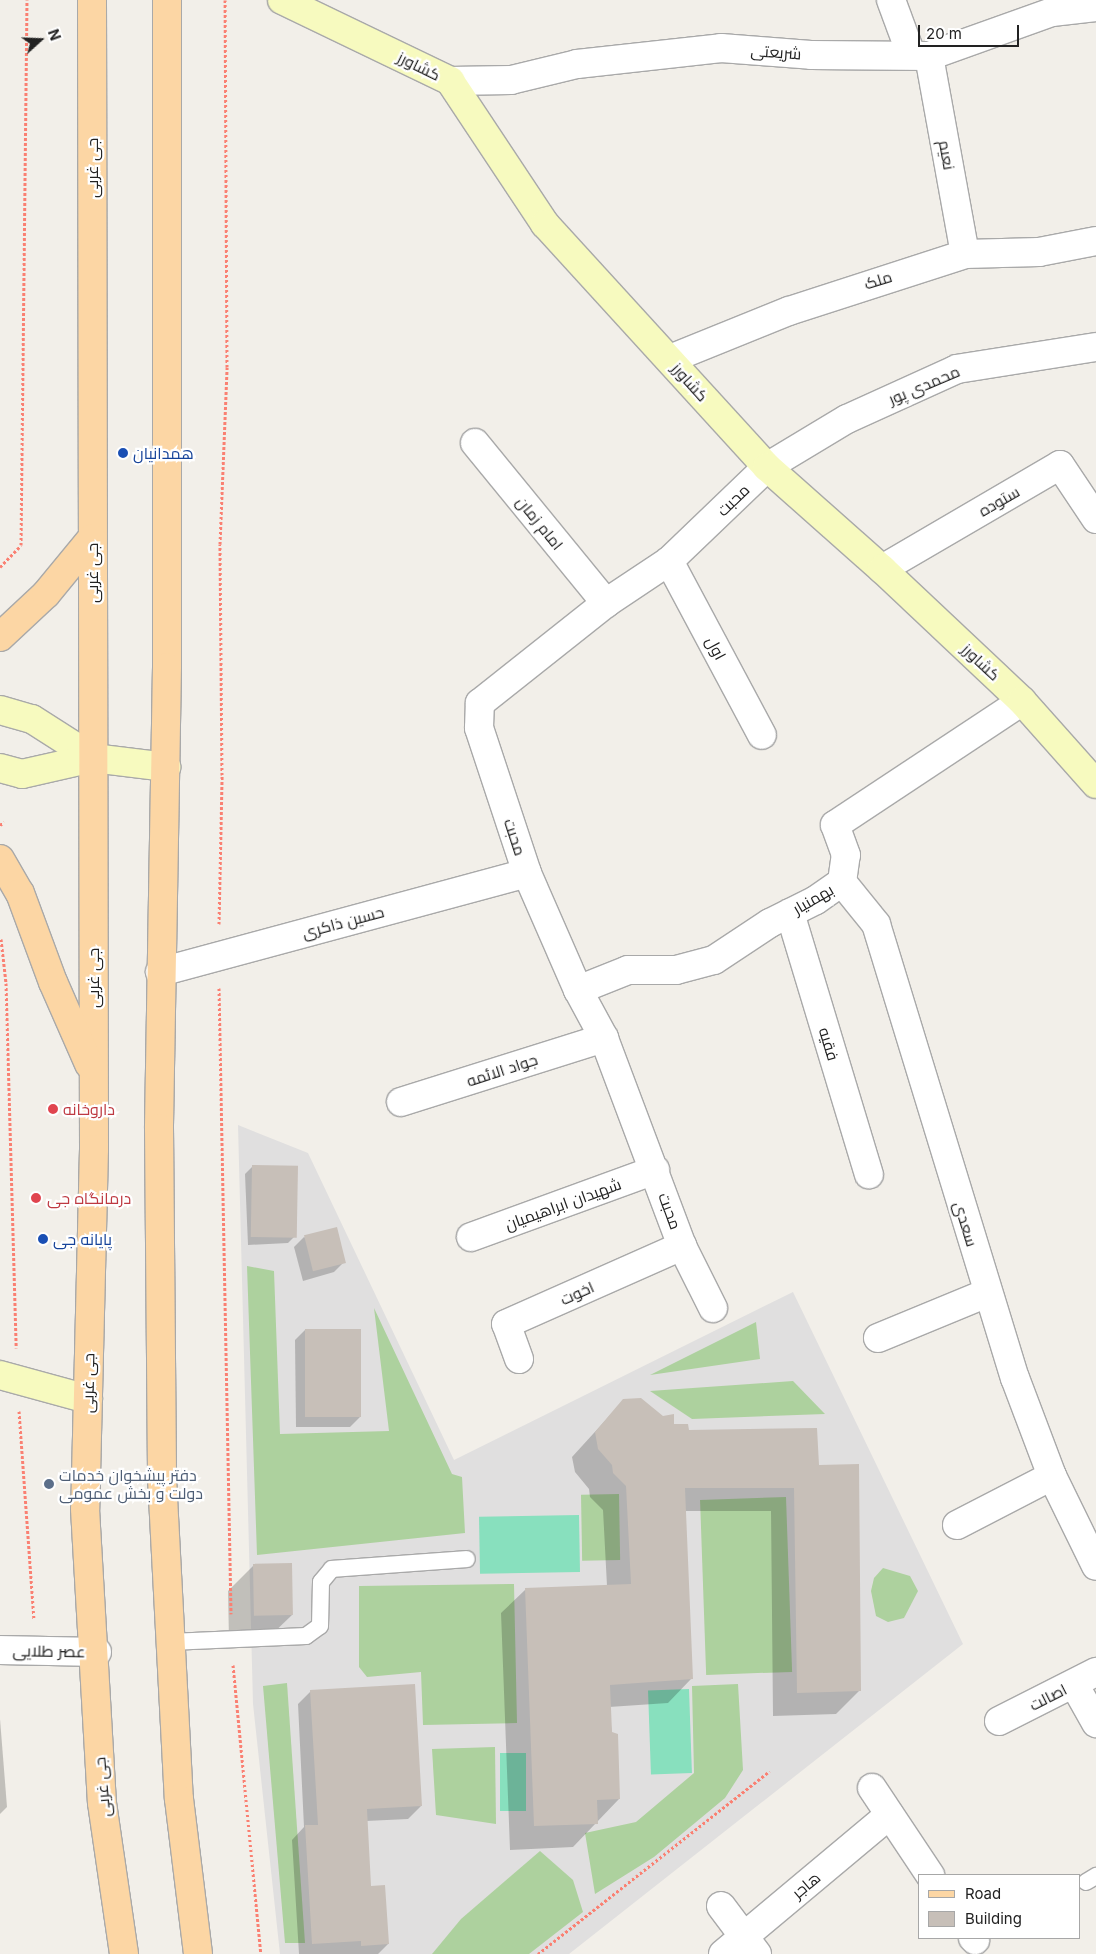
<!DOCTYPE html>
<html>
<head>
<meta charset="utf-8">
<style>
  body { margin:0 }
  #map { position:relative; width:1096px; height:1954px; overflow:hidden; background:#f2efe9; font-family:Inter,Cairo,sans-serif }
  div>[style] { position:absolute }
  .residential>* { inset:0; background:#e0dfdf }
  .forest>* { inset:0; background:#add19e; transform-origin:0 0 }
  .pitch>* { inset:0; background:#88e0be; transform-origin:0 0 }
  .shadow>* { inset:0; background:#0003 }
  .building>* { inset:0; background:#c7bfb8; transform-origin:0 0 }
  .path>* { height:3px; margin-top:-1.5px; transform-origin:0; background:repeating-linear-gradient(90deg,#fa8072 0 2.5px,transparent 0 5px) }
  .roads { filter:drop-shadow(1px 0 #a9a9a9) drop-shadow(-1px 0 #a9a9a9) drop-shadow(0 1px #a9a9a9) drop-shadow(0 -1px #a9a9a9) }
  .lane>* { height:16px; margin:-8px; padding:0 8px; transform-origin:8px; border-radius:8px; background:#fff }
  .street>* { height:28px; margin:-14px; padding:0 14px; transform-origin:14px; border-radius:14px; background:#fff }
  .secondary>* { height:28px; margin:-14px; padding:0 14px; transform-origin:14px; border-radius:14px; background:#f7fabf }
  .primary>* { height:28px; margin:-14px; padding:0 14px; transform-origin:14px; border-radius:14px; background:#fcd6a4 }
  .dots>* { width:14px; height:14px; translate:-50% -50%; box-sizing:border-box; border:2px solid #fff; border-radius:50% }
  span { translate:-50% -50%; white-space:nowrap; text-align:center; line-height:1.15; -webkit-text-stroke:4.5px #fff; paint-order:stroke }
  .street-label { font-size:16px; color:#222 }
  .transit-label { font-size:16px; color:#164399 }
  .left { translate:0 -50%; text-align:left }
  .health-label { font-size:16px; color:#be3a42 }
  .service-label { font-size:16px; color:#4e5e75 }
  .legend { position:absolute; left:918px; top:1874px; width:162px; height:65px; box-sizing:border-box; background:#fff; border:1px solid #a7a7a7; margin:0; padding:6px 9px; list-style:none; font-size:15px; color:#222 }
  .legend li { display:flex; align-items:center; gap:10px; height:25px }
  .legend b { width:25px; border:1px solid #a7a7a7 }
  .north { position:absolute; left:15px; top:15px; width:50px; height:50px; -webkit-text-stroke:4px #fff; paint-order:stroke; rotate:70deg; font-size:14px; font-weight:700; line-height:20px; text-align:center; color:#222 }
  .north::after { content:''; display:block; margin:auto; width:18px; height:22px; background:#222; clip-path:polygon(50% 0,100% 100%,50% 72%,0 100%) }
  .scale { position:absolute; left:918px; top:25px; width:101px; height:22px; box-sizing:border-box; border:2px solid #222; border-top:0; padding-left:6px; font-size:15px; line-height:18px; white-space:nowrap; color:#222; -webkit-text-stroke:4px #fff; paint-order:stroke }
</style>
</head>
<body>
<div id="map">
  <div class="residential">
    <div style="clip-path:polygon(238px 1125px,308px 1153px,454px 1460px,793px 1292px,963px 1644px,569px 1954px,280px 1954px,253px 1704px)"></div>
  </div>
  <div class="forest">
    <div style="clip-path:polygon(247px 1266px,274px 1271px,280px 1434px,389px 1431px,374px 1308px,452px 1474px,462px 1477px,465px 1533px,257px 1555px)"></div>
    <div style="clip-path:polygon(756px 1322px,760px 1359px,650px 1375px)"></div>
    <div style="clip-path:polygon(793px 1381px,825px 1414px,692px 1419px,650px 1391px)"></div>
    <div style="left:619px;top:1494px;width:66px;height:38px;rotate:89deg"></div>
    <div style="left:786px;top:1497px;width:175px;height:86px;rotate:88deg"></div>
    <div style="clip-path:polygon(883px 1568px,910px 1576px,918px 1591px,904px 1618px,888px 1622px,876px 1616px,871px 1591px,874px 1578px)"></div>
    <div style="clip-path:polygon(514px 1584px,517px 1723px,423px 1725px,421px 1672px,367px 1677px,359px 1667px,359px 1586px)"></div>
    <div style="clip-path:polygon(287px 1683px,305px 1943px,285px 1943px,263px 1686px)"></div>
    <div style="clip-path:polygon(738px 1684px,743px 1770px,725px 1798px,654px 1857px,595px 1894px,585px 1833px,636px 1822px,694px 1773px,692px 1686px)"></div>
    <div style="clip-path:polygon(495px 1747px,496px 1824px,436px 1815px,432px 1749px)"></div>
    <div style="clip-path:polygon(540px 1851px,573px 1880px,583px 1912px,529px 1954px,432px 1954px,461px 1919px)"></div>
  </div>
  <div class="pitch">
    <div style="left:579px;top:1515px;width:57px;height:100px;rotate:89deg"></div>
    <div style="left:689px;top:1689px;width:84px;height:41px;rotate:88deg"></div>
    <div style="left:500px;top:1753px;width:26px;height:58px"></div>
  </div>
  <div class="shadow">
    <div style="clip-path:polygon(253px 1166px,296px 1235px,288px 1243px,248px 1245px,245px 1174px)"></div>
    <div style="clip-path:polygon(304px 1237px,344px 1262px,334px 1272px,303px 1281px,294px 1247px)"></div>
    <div style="clip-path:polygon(305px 1330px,360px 1417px,350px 1427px,296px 1427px,295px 1340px)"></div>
    <div style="clip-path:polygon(624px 1400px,688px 1431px,817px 1466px,860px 1690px,836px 1714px,773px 1716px,771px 1511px,685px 1511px,691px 1679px,668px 1703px,609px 1707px,619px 1799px,573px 1847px,510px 1850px,501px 1613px,525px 1590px,607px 1586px,603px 1510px,590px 1497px,589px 1489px,575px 1472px,572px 1457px)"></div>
    <div style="clip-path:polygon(254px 1565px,292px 1615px,266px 1640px,229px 1641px,228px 1591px)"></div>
    <div style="clip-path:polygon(311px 1691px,421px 1806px,408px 1819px,366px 1821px,370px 1887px,388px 1944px,378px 1954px,299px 1954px,292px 1840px,304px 1827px,298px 1704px)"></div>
    <div style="clip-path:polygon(0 1719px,7px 1807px,0 1814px)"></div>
  </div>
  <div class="building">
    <div style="left:252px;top:1165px;width:46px;height:72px;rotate:1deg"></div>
    <div style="left:337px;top:1227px;width:37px;height:34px;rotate:76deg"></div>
    <div style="left:305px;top:1329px;width:56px;height:88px"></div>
    <div style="clip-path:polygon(641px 1398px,663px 1416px,674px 1414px,674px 1424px,688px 1424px,689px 1430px,817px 1428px,819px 1465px,859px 1464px,861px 1691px,797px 1693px,794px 1488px,685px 1488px,693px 1679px,610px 1685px,612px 1732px,618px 1734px,620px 1799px,597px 1800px,598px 1824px,534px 1826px,525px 1588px,631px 1584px,626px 1486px,613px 1473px,612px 1465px,598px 1449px,595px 1432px,623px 1399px)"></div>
    <div style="left:292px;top:1563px;width:52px;height:39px;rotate:89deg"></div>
    <div style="clip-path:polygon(415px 1684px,422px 1806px,367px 1809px,371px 1886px,385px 1885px,389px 1944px,361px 1946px,361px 1941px,312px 1944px,305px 1825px,318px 1825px,310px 1690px)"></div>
  </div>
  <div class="path">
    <div style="left:0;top:567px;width:30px;rotate:-46deg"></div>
    <div style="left:21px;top:545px;width:545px;rotate:-89.37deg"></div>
    <div style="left:0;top:825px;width:5px;rotate:-37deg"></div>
    <div style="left:219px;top:924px;width:149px;rotate:-88.8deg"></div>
    <div style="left:222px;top:775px;width:231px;rotate:-90.5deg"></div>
    <div style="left:220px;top:544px;width:177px;rotate:-87.7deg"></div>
    <div style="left:227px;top:367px;width:367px;rotate:-90.3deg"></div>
    <div style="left:1px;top:939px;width:44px;rotate:83.5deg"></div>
    <div style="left:6px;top:983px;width:365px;rotate:88.4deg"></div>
    <div style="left:219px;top:988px;width:626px;rotate:88.9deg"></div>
    <div style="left:19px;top:1411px;width:210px;rotate:85.9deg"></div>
    <div style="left:233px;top:1665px;width:290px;rotate:84.5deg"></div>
    <div style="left:538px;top:1954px;width:295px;rotate:-38.3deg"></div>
  </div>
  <div class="roads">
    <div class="lane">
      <div style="left:170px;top:1642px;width:136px;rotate:-2.5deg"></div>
      <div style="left:306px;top:1636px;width:17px;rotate:-36deg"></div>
      <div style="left:320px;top:1626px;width:44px;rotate:-88.7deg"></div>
      <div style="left:321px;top:1582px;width:17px;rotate:-50deg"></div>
      <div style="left:332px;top:1569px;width:135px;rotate:-4.2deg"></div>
      <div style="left:1086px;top:1882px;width:12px;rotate:-31deg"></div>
    </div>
    <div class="street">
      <div style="left:891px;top:0;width:58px;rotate:69.7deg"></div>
      <div style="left:929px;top:56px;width:201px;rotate:79.7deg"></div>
      <div style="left:450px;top:81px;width:61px;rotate:-0.9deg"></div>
      <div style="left:511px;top:80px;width:68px;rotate:-13.6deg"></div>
      <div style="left:577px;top:64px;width:145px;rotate:-6.3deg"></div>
      <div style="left:721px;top:48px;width:90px;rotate:4.4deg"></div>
      <div style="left:811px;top:55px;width:118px;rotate:0.5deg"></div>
      <div style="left:929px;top:56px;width:131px;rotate:-19.7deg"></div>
      <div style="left:1052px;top:12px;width:44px;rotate:-6.5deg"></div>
      <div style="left:670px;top:359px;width:128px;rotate:-22deg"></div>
      <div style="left:789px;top:311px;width:185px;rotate:-17.9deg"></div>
      <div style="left:965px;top:254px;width:74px;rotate:-1.5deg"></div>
      <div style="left:1039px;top:252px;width:58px;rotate:-10.9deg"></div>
      <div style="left:475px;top:443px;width:207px;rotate:50.7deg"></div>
      <div style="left:669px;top:561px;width:197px;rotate:61.9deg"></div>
      <div style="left:882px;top:569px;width:206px;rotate:-30.3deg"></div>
      <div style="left:1060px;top:465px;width:65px;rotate:56.3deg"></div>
      <div style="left:842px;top:882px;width:54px;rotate:51deg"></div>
      <div style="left:876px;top:924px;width:475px;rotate:73deg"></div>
      <div style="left:1015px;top:1378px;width:105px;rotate:69.3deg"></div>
      <div style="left:1052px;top:1476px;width:100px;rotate:63.9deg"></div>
      <div style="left:790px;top:913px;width:273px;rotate:73.2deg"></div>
      <div style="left:160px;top:972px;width:380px;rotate:-15.1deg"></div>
      <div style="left:578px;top:990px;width:54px;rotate:-21.8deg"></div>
      <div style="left:628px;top:970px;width:48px"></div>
      <div style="left:676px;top:970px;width:39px;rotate:-15deg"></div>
      <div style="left:714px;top:960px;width:67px;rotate:-33.5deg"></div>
      <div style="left:770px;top:923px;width:51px;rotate:-26.6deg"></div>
      <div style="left:816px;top:900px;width:32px;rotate:-35deg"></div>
      <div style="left:842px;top:882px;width:27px;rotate:-82deg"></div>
      <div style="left:846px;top:855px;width:32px;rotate:-110deg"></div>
      <div style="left:835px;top:825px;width:224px;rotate:-33.5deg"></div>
      <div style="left:401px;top:1102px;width:213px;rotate:-17.5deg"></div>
      <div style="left:471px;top:1237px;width:196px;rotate:-20deg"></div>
      <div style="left:713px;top:1308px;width:69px;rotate:-116.6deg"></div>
      <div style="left:682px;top:1246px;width:222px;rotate:-110.6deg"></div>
      <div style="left:604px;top:1038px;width:55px;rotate:-118.4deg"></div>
      <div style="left:578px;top:990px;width:128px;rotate:-113.6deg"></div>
      <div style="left:527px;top:873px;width:153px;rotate:-108.3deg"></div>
      <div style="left:479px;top:728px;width:25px;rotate:-88deg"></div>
      <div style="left:480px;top:703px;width:161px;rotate:-38.4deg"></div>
      <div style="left:606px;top:603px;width:76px;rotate:-33.7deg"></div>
      <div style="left:669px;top:561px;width:136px;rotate:-43.8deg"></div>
      <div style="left:767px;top:467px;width:93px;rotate:-31deg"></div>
      <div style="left:847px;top:419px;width:121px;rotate:-24.4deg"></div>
      <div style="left:957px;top:369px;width:141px;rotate:-9deg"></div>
      <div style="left:878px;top:1338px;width:118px;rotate:-22.4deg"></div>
      <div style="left:519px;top:1359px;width:37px;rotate:-110deg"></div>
      <div style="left:506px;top:1324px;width:193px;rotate:-23.9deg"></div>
      <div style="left:957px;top:1525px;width:107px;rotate:-27.3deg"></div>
      <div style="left:0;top:1650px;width:97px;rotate:1.2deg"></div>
      <div style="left:1074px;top:1684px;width:45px;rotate:60.6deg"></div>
      <div style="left:999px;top:1721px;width:109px;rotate:-26.8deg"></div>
      <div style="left:872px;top:1788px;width:105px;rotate:56.3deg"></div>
      <div style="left:721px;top:1906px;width:60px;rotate:53.1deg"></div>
      <div style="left:973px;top:1938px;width:3px;rotate:45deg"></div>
      <div style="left:723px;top:1954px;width:217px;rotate:-39.9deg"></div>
    </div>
    <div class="secondary">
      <div style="left:282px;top:0;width:187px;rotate:25.7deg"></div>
      <div style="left:450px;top:81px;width:172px;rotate:56.4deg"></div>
      <div style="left:545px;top:224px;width:329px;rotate:47.6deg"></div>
      <div style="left:767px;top:467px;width:154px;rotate:41.6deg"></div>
      <div style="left:882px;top:569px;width:192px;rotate:43.3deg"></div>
      <div style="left:1022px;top:701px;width:111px;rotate:48.3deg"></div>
      <div style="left:0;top:710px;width:33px;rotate:16deg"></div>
      <div style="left:32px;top:719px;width:72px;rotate:32.6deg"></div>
      <div style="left:0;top:768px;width:23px;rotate:15deg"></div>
      <div style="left:22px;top:774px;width:73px;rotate:-12.7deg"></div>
      <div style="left:93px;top:758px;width:74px;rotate:7deg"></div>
      <div style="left:0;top:1375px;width:91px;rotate:15.3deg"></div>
    </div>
    <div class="primary">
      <div style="left:92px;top:0;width:1149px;rotate:89.9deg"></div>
      <div style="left:94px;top:1149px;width:360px;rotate:91.4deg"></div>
      <div style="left:85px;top:1509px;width:294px;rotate:86.7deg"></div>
      <div style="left:102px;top:1803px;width:153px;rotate:81.7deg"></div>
      <div style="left:167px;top:0;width:667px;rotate:90deg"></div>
      <div style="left:167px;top:667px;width:461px;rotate:91deg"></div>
      <div style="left:159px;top:1128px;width:350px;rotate:89.5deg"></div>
      <div style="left:162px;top:1478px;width:321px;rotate:87deg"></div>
      <div style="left:179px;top:1799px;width:156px;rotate:83deg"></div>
      <div style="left:0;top:637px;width:63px;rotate:-43.1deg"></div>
      <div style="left:46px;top:594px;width:72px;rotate:-50.6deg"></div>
      <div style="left:0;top:859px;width:39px;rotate:60deg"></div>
      <div style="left:20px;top:893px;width:95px;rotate:69.7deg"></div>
      <div style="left:53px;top:982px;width:90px;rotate:66.3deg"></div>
    </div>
  </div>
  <div class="dots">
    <div style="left:123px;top:453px;background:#1a4fb4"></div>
    <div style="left:53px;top:1109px;background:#e0444e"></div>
    <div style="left:36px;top:1198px;background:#e0444e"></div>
    <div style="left:43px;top:1239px;background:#1a4fb4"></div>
    <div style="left:49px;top:1484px;background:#5c6f8a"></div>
  </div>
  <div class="street-label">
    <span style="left:776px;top:52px;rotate:4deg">شریعتی</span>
    <span style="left:419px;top:66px;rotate:26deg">کشاورز</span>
    <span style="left:947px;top:155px;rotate:80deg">نعیم</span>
    <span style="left:92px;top:168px;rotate:-90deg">جی غربی</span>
    <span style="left:878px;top:280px;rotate:-17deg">ملک</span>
    <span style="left:690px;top:382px;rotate:48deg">کشاورز</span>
    <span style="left:924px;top:385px;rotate:-23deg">محمدی پور</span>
    <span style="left:733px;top:500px;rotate:-44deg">محبت</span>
    <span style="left:999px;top:501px;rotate:-30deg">ستوده</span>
    <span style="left:540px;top:523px;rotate:51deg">امام زمان</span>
    <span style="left:92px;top:573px;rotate:-90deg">جی غربی</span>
    <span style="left:716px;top:648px;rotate:62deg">اول</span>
    <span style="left:981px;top:662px;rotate:43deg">کشاورز</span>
    <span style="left:515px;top:837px;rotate:72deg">محبت</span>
    <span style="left:813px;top:899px;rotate:-30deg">بهمنیار</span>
    <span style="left:343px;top:922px;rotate:-15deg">حسین ذاکری</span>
    <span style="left:93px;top:978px;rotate:-90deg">جی غربی</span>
    <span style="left:829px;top:1044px;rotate:73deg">فقیه</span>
    <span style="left:502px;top:1070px;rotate:-18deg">جواد الائمه</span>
    <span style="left:563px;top:1204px;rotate:-20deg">شهیدان ابراهیمیان</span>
    <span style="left:670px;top:1211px;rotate:70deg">محبت</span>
    <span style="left:966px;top:1224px;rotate:73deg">سعدی</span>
    <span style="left:577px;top:1293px;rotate:-24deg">اخوت</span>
    <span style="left:88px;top:1383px;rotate:-89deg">جی غربی</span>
    <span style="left:49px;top:1651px;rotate:1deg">عصر طلایی</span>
    <span style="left:1048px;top:1697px;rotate:-27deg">اصالت</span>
    <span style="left:102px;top:1787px;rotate:-95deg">جی غربی</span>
    <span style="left:806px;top:1885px;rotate:-40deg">هاجر</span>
  </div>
  <div class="transit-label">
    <span class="left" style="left:133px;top:453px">همدانیان</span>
    <span class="left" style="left:53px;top:1239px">پایانه جی</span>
  </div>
  <div class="health-label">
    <span class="left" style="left:63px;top:1109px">داروخانه</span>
    <span class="left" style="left:47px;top:1198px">درمانگاه جی</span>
  </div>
  <div class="service-label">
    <span class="left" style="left:59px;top:1484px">دفتر پیشخوان خدمات<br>دولت و بخش عمومی</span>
  </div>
  <ul class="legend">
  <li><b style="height:6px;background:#fcd6a4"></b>Road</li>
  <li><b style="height:14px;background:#c7bfb8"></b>Building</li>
  </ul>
  <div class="north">N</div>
  <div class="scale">20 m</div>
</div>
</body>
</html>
